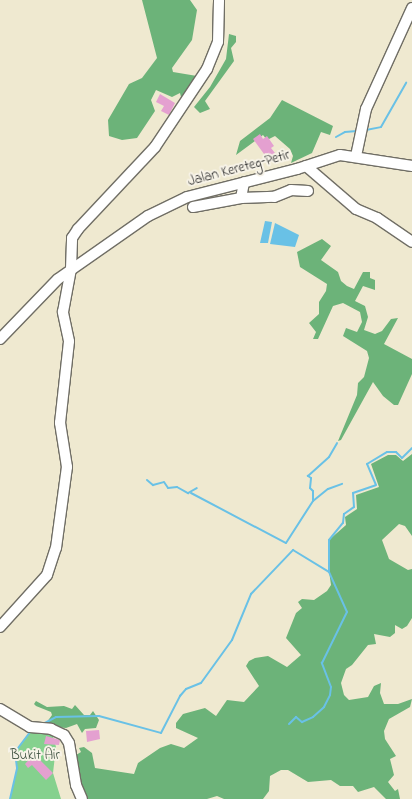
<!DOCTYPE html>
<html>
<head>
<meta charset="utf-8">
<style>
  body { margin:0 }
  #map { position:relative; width:412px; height:799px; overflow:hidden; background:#efe9d0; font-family:"Indie Flower",sans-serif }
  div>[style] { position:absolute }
  .green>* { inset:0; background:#85d18e }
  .forest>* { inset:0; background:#6cb379 }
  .water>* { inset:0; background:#69c1e6 }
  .stream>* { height:2px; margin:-1px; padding:0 1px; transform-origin:1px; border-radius:1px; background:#69c1e6 }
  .building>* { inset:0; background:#e4a0d0 }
  .roads { filter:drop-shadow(1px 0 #706e65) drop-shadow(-1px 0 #706e65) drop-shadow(0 1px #706e65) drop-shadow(0 -1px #706e65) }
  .minor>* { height:10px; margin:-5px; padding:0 5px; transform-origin:5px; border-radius:5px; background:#fff }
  span { translate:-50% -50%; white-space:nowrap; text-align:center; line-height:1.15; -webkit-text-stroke:4px #f7f3e8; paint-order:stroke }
  .street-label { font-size:14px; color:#2b2b2b }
  .park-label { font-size:14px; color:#425444 }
</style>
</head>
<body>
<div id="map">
  <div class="green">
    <div style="clip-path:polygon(33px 728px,51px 729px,56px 747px,53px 773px,61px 799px,10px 799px,17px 768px,15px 752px)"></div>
  </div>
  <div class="forest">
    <div style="clip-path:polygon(142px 0,190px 0,197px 10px,192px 40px,172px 68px,173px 72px,197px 76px,202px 70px,212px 53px,216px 29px,221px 34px,218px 55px,212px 69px,189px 100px,181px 97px,180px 93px,172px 97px,156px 90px,151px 100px,155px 111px,137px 138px,122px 140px,109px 136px,108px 120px,129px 84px,142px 78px,157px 58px)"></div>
    <div style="clip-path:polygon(229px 34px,236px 36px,236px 42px,231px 48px,234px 61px,205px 101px,210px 109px,200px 113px,194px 107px,210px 87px,226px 59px)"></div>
    <div style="clip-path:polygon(282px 100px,333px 126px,330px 135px,321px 132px,312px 153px,291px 163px,293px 156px,290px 149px,275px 136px,267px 140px,263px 135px,236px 155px,240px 141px,270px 118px)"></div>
    <div style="clip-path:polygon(322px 239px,331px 246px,321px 260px,338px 272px,341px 281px,347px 286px,354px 289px,363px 272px,370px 272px,370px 278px,375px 280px,375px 290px,363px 286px,355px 301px,365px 306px,368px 317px,364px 330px,375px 334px,382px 331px,391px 319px,398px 318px,384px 344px,412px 359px,412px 374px,398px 405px,394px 405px,383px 396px,373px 382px,341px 440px,338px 441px,357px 395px,358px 383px,364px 377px,369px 358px,367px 351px,343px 336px,346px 328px,357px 332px,362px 322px,360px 312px,343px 303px,333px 306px,318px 339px,313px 339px,316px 332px,309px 323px,319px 314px,319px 302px,326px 291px,327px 284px,300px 267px,297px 252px)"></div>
    <div style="clip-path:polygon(412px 454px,412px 536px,405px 526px,399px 524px,382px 540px,389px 559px,408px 570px,412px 569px,412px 618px,407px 626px,402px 629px,395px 625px,395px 633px,390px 637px,374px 634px,376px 644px,368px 645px,352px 665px,346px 669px,341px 683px,344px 695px,349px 700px,368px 697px,374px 686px,381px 683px,380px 693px,384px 704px,398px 704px,412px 699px,410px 707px,389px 719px,384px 731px,385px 739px,396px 756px,390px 759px,394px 775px,388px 782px,395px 791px,398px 789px,400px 799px,386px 799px,374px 787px,358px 792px,353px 786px,340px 786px,331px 780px,308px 782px,288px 770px,281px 770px,270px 776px,269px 791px,263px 799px,224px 799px,217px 796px,207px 799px,87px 799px,81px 785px,76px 755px,81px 752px,79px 748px,84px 747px,92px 753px,95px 768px,134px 774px,138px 763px,160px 748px,171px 744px,184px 748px,198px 738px,176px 728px,176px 723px,183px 714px,205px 708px,216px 716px,227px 700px,244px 702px,259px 686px,246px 666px,249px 661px,255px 658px,268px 656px,287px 667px,301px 655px,286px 638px,296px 613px,302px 608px,298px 602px,302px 599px,314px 600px,327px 591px,331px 585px,328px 564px,329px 540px,346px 525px,345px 517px,357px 509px,356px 495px,379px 487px,371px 464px,388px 455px,396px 455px,403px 461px)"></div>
    <div style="clip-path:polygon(36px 701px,47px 707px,64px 706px,72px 709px,75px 705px,84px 715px,90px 715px,93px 711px,99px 720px,96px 728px,85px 729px,82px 733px,77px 724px,66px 728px,44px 726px,52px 715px,51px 712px,36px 706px,34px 704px)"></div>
  </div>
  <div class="water">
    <div style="clip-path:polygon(265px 221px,272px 222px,268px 243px,260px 243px)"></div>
    <div style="clip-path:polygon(275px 223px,299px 235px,295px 247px,270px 244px)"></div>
  </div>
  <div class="stream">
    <div style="left:366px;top:130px;width:15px;rotate:-11deg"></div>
    <div style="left:381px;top:127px;width:51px;rotate:-60.4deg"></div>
    <div style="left:336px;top:137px;width:10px;rotate:-29deg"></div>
    <div style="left:345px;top:132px;width:12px;rotate:-5deg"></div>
    <div style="left:147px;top:480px;width:8px;rotate:40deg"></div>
    <div style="left:153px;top:485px;width:11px;rotate:-15deg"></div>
    <div style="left:164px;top:482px;width:7px;rotate:56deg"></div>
    <div style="left:168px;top:488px;width:9px;rotate:-6deg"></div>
    <div style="left:177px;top:487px;width:13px;rotate:29deg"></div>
    <div style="left:188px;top:493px;width:10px;rotate:-29deg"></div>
    <div style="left:191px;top:493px;width:107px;rotate:27.8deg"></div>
    <div style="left:286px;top:543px;width:50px;rotate:-57.3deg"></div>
    <div style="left:313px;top:501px;width:19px;rotate:-39deg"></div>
    <div style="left:328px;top:489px;width:15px;rotate:-20deg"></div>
    <div style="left:313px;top:501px;width:10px;rotate:-90deg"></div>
    <div style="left:313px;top:491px;width:4px;rotate:-135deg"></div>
    <div style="left:310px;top:488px;width:10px;rotate:-84deg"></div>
    <div style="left:311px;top:478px;width:4px;rotate:-146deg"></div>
    <div style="left:308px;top:476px;width:28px;rotate:-42deg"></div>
    <div style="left:329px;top:457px;width:16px;rotate:-60deg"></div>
    <div style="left:43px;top:724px;width:15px;rotate:-28deg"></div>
    <div style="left:56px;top:717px;width:43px;rotate:-1.3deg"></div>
    <div style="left:99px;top:716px;width:64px;rotate:15.3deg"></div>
    <div style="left:161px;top:733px;width:42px;rotate:-62.8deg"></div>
    <div style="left:180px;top:696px;width:9px;rotate:-49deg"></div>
    <div style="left:186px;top:689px;width:16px;rotate:-22deg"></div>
    <div style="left:201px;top:683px;width:53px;rotate:-54.2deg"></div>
    <div style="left:232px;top:640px;width:50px;rotate:-67.6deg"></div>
    <div style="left:251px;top:594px;width:61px;rotate:-46.3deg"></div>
    <div style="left:293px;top:550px;width:42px;rotate:31.4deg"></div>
    <div style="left:289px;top:724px;width:10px;rotate:-45deg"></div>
    <div style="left:296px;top:717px;width:8px;rotate:40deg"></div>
    <div style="left:302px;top:722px;width:12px;rotate:-24deg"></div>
    <div style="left:313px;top:717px;width:15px;rotate:-42deg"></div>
    <div style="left:324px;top:707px;width:13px;rotate:-63deg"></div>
    <div style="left:330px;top:695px;width:8px;rotate:-83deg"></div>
    <div style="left:331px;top:687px;width:26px;rotate:-111deg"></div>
    <div style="left:322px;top:663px;width:57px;rotate:-63.9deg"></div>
    <div style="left:347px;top:612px;width:44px;rotate:-114.2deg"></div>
    <div style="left:329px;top:572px;width:32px;rotate:-90deg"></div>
    <div style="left:329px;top:540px;width:22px;rotate:-51deg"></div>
    <div style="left:343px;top:523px;width:9px;rotate:-84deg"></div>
    <div style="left:344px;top:514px;width:12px;rotate:-35deg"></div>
    <div style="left:354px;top:507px;width:14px;rotate:-94deg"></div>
    <div style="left:353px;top:493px;width:24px;rotate:-19deg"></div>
    <div style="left:376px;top:485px;width:23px;rotate:-113deg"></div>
    <div style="left:367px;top:464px;width:23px;rotate:-31deg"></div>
    <div style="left:387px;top:452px;width:9px"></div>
    <div style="left:396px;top:452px;width:8px;rotate:45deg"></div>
    <div style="left:402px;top:458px;width:14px;rotate:-45deg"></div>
    <div style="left:10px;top:799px;width:32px;rotate:-77deg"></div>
    <div style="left:17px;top:768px;width:16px;rotate:-97deg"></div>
    <div style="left:15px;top:752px;width:26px;rotate:-53deg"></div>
  </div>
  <div class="building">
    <div style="clip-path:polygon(160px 94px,175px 103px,169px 115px,161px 111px,164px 106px,156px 102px)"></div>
    <div style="clip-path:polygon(260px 134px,263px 139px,267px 136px,274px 146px,271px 148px,275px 153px,269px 157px,266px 153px,264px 154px,253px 139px)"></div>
    <div style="clip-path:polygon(99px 730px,100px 739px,87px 742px,86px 731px)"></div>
    <div style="clip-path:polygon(46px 736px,60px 740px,59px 745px,44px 744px)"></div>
    <div style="clip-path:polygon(34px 754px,53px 773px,46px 780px,32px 765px,28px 768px,25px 764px)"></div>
  </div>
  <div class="roads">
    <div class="minor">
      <div style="left:356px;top:156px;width:48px;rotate:-78deg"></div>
      <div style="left:366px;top:109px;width:111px;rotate:-65.5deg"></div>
      <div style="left:306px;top:166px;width:66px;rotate:40.7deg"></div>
      <div style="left:356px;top:209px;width:23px;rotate:23deg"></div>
      <div style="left:377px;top:218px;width:42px;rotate:34.4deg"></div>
      <div style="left:241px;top:198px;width:33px;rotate:-2deg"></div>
      <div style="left:274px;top:197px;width:18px;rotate:-22deg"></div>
      <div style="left:291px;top:190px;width:17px;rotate:3deg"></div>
      <div style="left:193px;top:207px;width:49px;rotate:-10.6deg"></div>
      <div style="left:241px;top:198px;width:16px;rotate:-79deg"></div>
      <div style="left:0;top:339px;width:83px;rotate:-46deg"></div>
      <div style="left:58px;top:279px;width:110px;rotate:-35deg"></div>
      <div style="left:148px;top:216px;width:43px;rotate:-26deg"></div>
      <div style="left:187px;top:197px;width:114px;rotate:-14.3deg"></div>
      <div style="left:297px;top:169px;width:45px;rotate:-18deg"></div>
      <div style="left:340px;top:155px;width:73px;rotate:8.7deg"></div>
      <div style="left:0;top:627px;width:70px;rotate:-47.9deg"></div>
      <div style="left:47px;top:575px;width:28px;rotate:-72deg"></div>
      <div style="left:56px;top:548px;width:82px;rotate:-82.3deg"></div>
      <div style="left:67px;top:467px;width:45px;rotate:-99deg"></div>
      <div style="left:60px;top:423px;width:82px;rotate:-83.7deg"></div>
      <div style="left:69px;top:341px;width:30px;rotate:-102deg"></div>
      <div style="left:63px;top:312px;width:44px;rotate:-79.5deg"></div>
      <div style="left:71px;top:269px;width:31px;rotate:-88deg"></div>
      <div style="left:72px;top:238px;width:11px;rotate:-56deg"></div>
      <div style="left:78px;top:229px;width:112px;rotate:-46.8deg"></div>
      <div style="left:155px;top:147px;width:94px;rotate:-56.3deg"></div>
      <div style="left:207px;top:69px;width:29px;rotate:-68deg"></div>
      <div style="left:218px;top:42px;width:42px;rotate:-88.6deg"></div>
      <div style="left:0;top:709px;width:35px;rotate:31deg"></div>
      <div style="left:30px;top:727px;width:21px;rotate:5deg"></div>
      <div style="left:51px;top:729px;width:14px;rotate:25deg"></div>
      <div style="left:64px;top:735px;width:9px;rotate:58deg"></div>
      <div style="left:69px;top:743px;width:43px;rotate:80.5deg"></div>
      <div style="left:76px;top:785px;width:15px;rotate:67deg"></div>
    </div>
  </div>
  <div class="street-label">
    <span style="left:239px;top:169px;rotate:-15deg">Jalan Kereteg–Petir</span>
  </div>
  <div class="park-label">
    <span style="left:35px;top:756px">Bukit Air</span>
  </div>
</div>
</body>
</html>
